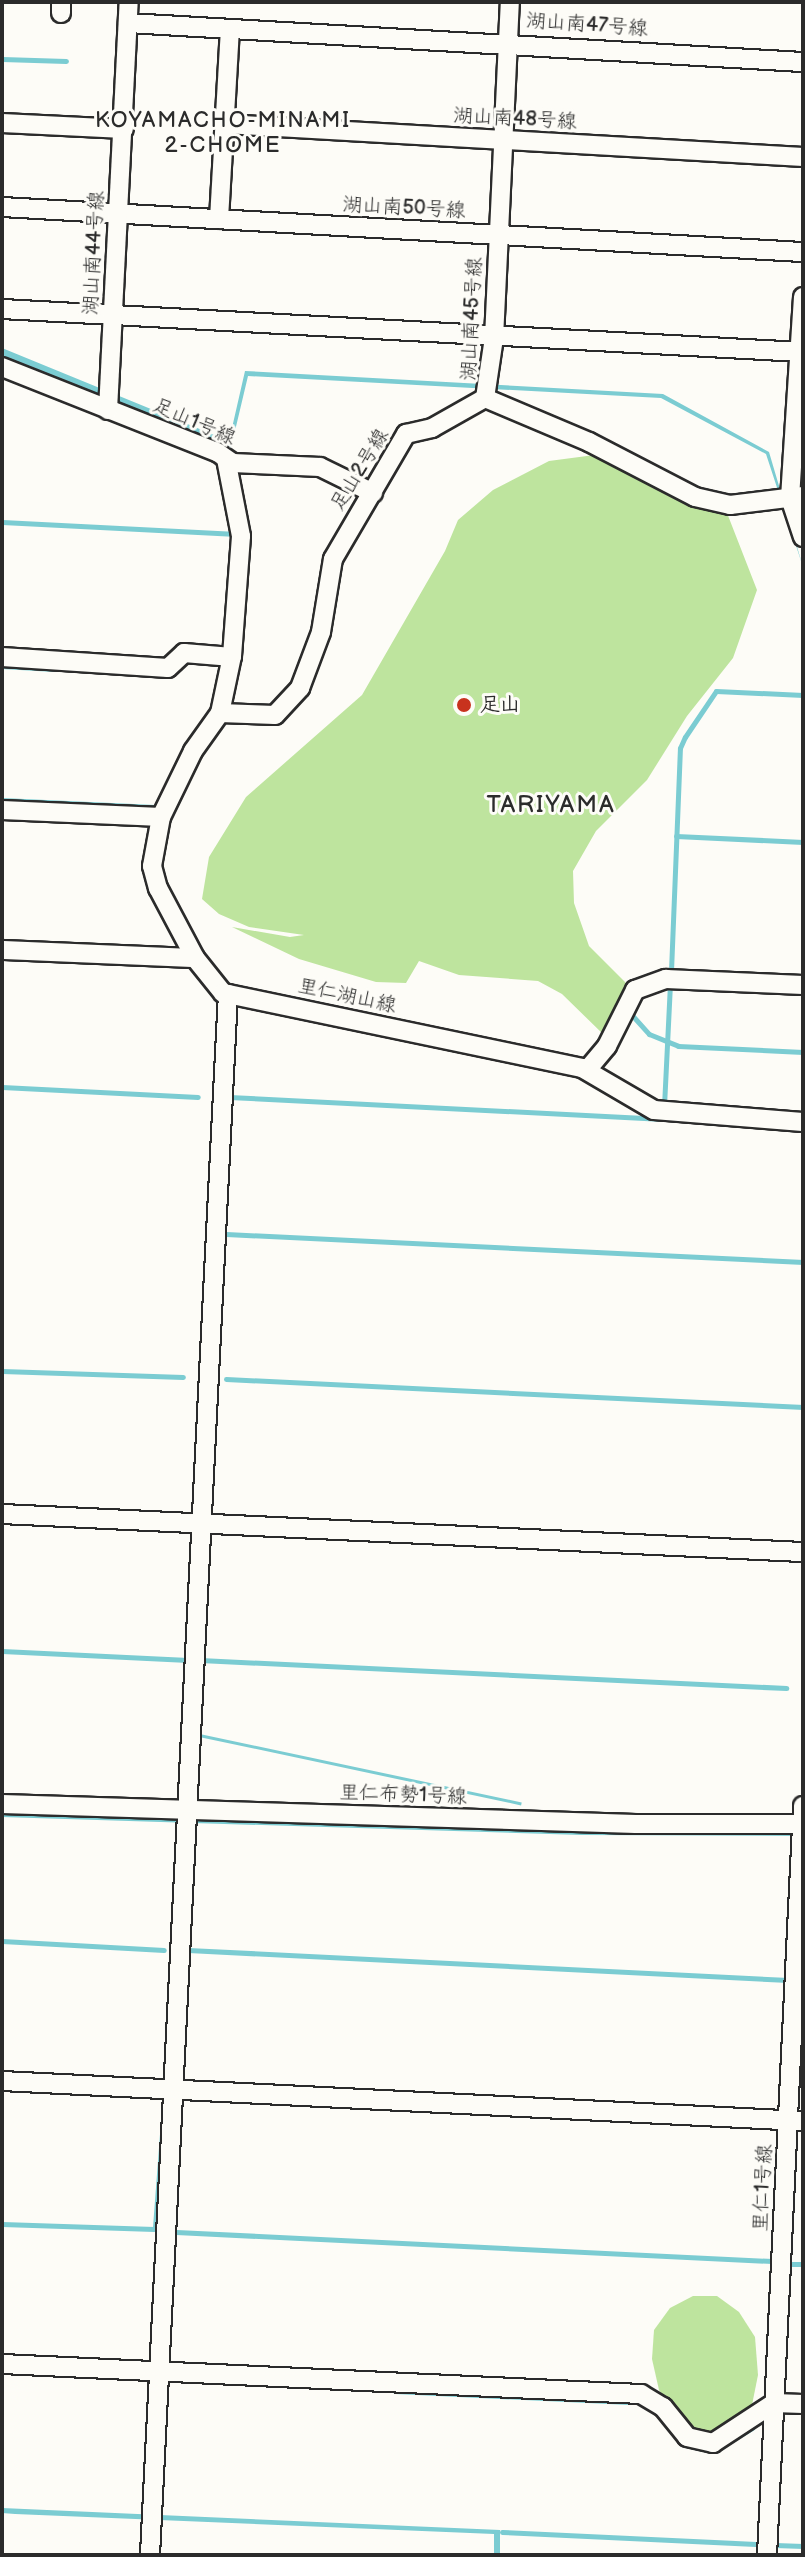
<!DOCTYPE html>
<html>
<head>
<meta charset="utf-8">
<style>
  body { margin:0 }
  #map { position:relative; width:805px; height:2557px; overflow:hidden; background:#fdfcf7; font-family:"Balsamiq Sans","Klee One",sans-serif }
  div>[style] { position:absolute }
  .green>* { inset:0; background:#bee49e }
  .water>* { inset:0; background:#7bccd2; transform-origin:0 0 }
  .stream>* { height:5px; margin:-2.5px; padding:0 2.5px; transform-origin:2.5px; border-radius:2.5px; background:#7bccd2 }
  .roads { filter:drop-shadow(2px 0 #2b2b2b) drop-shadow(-2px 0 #2b2b2b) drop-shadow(0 2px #2b2b2b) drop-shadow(0 -2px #2b2b2b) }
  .minor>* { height:18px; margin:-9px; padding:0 9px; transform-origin:9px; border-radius:9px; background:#fdfcf7 }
  .dots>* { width:22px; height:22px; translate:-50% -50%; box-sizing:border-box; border:4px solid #fdfcf7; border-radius:50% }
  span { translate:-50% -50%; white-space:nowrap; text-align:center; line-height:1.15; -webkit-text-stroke:6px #fdfcf7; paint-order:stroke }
  .street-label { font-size:20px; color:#2b2b2b }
  .poi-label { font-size:20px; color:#2b2b2b; font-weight:700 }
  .left { translate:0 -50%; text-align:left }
  .neighbourhood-label { font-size:22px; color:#2b2b2b; letter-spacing:2px }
  .quarter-label { font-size:24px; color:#2b2b2b; letter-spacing:2px }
  .frame { position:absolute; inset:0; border:4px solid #2b2b2b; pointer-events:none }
</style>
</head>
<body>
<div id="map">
  <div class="green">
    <div style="clip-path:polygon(602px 454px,727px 513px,757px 590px,733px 658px,687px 716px,647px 780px,596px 831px,573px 871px,574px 903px,589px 946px,630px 987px,605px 1036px,562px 994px,538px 981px,459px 975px,419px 961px,406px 983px,376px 982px,299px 959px,232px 927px,290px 937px,304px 935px,249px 927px,219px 914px,202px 899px,209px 857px,246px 797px,362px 695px,445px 551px,458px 520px,493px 490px,549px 461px)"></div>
    <div style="clip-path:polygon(693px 2296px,717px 2296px,739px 2312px,755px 2337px,758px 2375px,752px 2405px,716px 2433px,696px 2431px,669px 2405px,659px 2390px,652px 2359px,654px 2330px,670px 2308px)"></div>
  </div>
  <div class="water">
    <div style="clip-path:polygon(2px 348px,229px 441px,245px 371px,663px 394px,769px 452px,803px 567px,766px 454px,661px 398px,248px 376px,230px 452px,65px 387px,2px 358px)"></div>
    <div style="left:195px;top:1733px;width:334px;height:3px;rotate:12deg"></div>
    <div style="clip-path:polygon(2px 1812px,792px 1832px,803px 1836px,582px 1835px,2px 1817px)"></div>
    <div style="clip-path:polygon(2px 2508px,500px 2530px,500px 2555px,494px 2555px,494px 2534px,15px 2514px,2px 2513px)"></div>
  </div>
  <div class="stream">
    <div style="left:2px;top:59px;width:64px;rotate:1.8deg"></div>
    <div style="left:2px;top:522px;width:235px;rotate:2.9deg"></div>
    <div style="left:2px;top:666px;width:52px;rotate:3.3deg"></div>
    <div style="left:2px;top:800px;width:153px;rotate:2.6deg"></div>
    <div style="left:676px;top:836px;width:127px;rotate:2.7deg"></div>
    <div style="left:676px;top:971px;width:5px;rotate:180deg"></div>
    <div style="left:671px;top:971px;width:223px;rotate:-87.7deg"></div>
    <div style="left:680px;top:748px;width:12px;rotate:-66deg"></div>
    <div style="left:685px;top:737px;width:55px;rotate:-56deg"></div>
    <div style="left:716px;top:691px;width:87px;rotate:2.6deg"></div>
    <div style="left:631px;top:1014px;width:27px;rotate:48deg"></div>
    <div style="left:649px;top:1034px;width:31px;rotate:22deg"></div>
    <div style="left:678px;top:1046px;width:125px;rotate:2.7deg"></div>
    <div style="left:2px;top:1087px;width:196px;rotate:2.9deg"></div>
    <div style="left:229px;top:1097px;width:430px;rotate:2.9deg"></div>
    <div style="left:664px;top:1106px;width:122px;rotate:-87.2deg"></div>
    <div style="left:226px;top:1234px;width:578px;rotate:2.78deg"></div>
    <div style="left:2px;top:1371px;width:181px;rotate:1.9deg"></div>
    <div style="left:226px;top:1379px;width:578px;rotate:2.78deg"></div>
    <div style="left:2px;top:1651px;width:181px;rotate:2.8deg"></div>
    <div style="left:200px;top:1660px;width:587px;rotate:2.74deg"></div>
    <div style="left:2px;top:1941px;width:162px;rotate:3.2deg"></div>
    <div style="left:188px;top:1950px;width:601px;rotate:2.86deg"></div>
    <div style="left:2px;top:2224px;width:152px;rotate:1.9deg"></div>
    <div style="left:155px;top:2227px;width:106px;rotate:-85.7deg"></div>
    <div style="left:176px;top:2232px;width:597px;rotate:2.79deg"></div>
    <div style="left:788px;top:2264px;width:15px"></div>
    <div style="left:395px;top:2391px;width:234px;rotate:2.7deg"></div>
    <div style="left:686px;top:2445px;width:22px;rotate:13deg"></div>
    <div style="left:717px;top:2449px;width:41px;rotate:-31deg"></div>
    <div style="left:502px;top:2532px;width:259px;rotate:2.7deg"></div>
    <div style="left:775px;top:2545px;width:28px;rotate:2deg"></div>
  </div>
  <div class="roads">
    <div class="minor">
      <div style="left:61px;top:13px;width:11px;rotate:-90deg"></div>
      <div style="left:128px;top:23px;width:676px;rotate:3.31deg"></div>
      <div style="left:2px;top:123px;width:122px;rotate:2.8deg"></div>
      <div style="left:225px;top:124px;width:579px;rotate:3.27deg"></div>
      <div style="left:2px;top:207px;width:802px;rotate:3.22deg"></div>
      <div style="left:219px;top:219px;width:190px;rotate:-86.7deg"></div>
      <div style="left:803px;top:297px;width:201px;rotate:93.7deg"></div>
      <div style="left:790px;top:498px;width:41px;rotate:71.6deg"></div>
      <div style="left:2px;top:309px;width:799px;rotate:3.08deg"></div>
      <div style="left:2px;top:367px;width:231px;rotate:21.6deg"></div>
      <div style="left:217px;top:452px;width:19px;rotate:35deg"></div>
      <div style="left:233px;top:463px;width:87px;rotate:2.6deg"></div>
      <div style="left:320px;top:467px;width:59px;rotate:26.1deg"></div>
      <div style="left:485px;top:398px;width:61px;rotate:-81.5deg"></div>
      <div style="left:494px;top:338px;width:336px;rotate:-87.3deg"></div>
      <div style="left:108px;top:410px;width:409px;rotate:-87.1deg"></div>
      <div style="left:2px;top:657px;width:166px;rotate:3.8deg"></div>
      <div style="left:168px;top:668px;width:22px;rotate:-43deg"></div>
      <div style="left:184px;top:653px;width:48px;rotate:4.8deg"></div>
      <div style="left:220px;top:713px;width:55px;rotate:2.1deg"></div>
      <div style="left:275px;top:715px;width:37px;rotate:-47deg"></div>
      <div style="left:300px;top:688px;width:60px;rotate:-69.4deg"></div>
      <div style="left:321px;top:632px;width:74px;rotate:-80.7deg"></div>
      <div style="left:333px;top:559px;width:145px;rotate:-59.7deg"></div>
      <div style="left:406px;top:434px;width:27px;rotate:-13deg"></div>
      <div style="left:432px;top:428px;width:61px;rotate:-29.5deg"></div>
      <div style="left:485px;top:398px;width:113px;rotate:22.9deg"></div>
      <div style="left:589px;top:442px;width:119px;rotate:27.4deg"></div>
      <div style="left:695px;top:497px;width:36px;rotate:13deg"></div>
      <div style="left:730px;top:505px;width:74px;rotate:-7deg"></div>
      <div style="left:220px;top:713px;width:58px;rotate:-78.1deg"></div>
      <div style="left:232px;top:656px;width:120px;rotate:-85.7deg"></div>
      <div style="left:241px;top:536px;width:78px;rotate:-101deg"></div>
      <div style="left:2px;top:810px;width:159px;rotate:2.5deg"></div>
      <div style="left:161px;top:817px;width:50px;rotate:100.4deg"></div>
      <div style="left:152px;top:866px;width:23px;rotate:75deg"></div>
      <div style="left:158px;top:888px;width:79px;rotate:62.1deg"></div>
      <div style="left:195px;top:958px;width:45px;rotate:51.3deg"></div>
      <div style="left:223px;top:993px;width:367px;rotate:11.8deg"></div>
      <div style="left:582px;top:1068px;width:83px;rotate:30.3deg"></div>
      <div style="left:654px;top:1110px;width:149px;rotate:4.6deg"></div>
      <div style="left:161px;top:817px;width:73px;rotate:-64.1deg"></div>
      <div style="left:193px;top:751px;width:47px;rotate:-54.6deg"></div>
      <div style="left:2px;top:950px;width:193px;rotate:2.4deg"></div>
      <div style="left:587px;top:1070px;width:31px;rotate:-50deg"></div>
      <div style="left:607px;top:1046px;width:63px;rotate:-63.4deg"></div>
      <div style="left:635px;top:990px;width:33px;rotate:-20deg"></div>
      <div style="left:666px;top:979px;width:137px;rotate:2.5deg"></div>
      <div style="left:2px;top:1514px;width:802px;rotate:2.72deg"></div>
      <div style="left:2px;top:1804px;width:634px;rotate:1.81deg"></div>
      <div style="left:636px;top:1824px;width:167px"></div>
      <div style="left:2px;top:2081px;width:802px;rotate:2.86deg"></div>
      <div style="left:2px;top:2364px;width:640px;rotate:2.69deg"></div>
      <div style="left:641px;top:2394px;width:26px;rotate:31deg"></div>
      <div style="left:663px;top:2407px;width:38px;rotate:51deg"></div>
      <div style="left:687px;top:2437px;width:27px;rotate:13deg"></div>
      <div style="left:713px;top:2443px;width:73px;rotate:-33.3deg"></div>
      <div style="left:774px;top:2403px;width:29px;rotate:2deg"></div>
      <div style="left:150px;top:2555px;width:1563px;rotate:-87.14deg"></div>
      <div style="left:767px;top:2555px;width:750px;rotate:-87.25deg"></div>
    </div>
  </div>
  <div class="dots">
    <div style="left:464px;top:705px;background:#c8321e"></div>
  </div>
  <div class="street-label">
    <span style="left:587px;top:25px;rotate:4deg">湖山南47号線</span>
    <span style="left:515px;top:119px;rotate:3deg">湖山南48号線</span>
    <span style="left:404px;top:208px;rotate:3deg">湖山南50号線</span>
    <span style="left:94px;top:253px;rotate:-87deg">湖山南44号線</span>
    <span style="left:472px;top:319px;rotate:-87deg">湖山南45号線</span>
    <span style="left:194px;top:422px;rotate:23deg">足山1号線</span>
    <span style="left:360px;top:470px;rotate:-59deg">足山2号線</span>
    <span style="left:347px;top:996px;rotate:12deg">里仁湖山線</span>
    <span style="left:403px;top:1795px;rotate:2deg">里仁布勢1号線</span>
    <span style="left:763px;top:2188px;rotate:-87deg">里仁1号線</span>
  </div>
  <div class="poi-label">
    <span class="left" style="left:480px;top:705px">足山</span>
  </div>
  <div class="neighbourhood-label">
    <span style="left:223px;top:133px">KOYAMACHO-MINAMI<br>2-CHOME</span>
  </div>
  <div class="quarter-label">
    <span style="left:551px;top:805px">TARIYAMA</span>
  </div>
  <div class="frame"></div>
</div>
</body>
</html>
